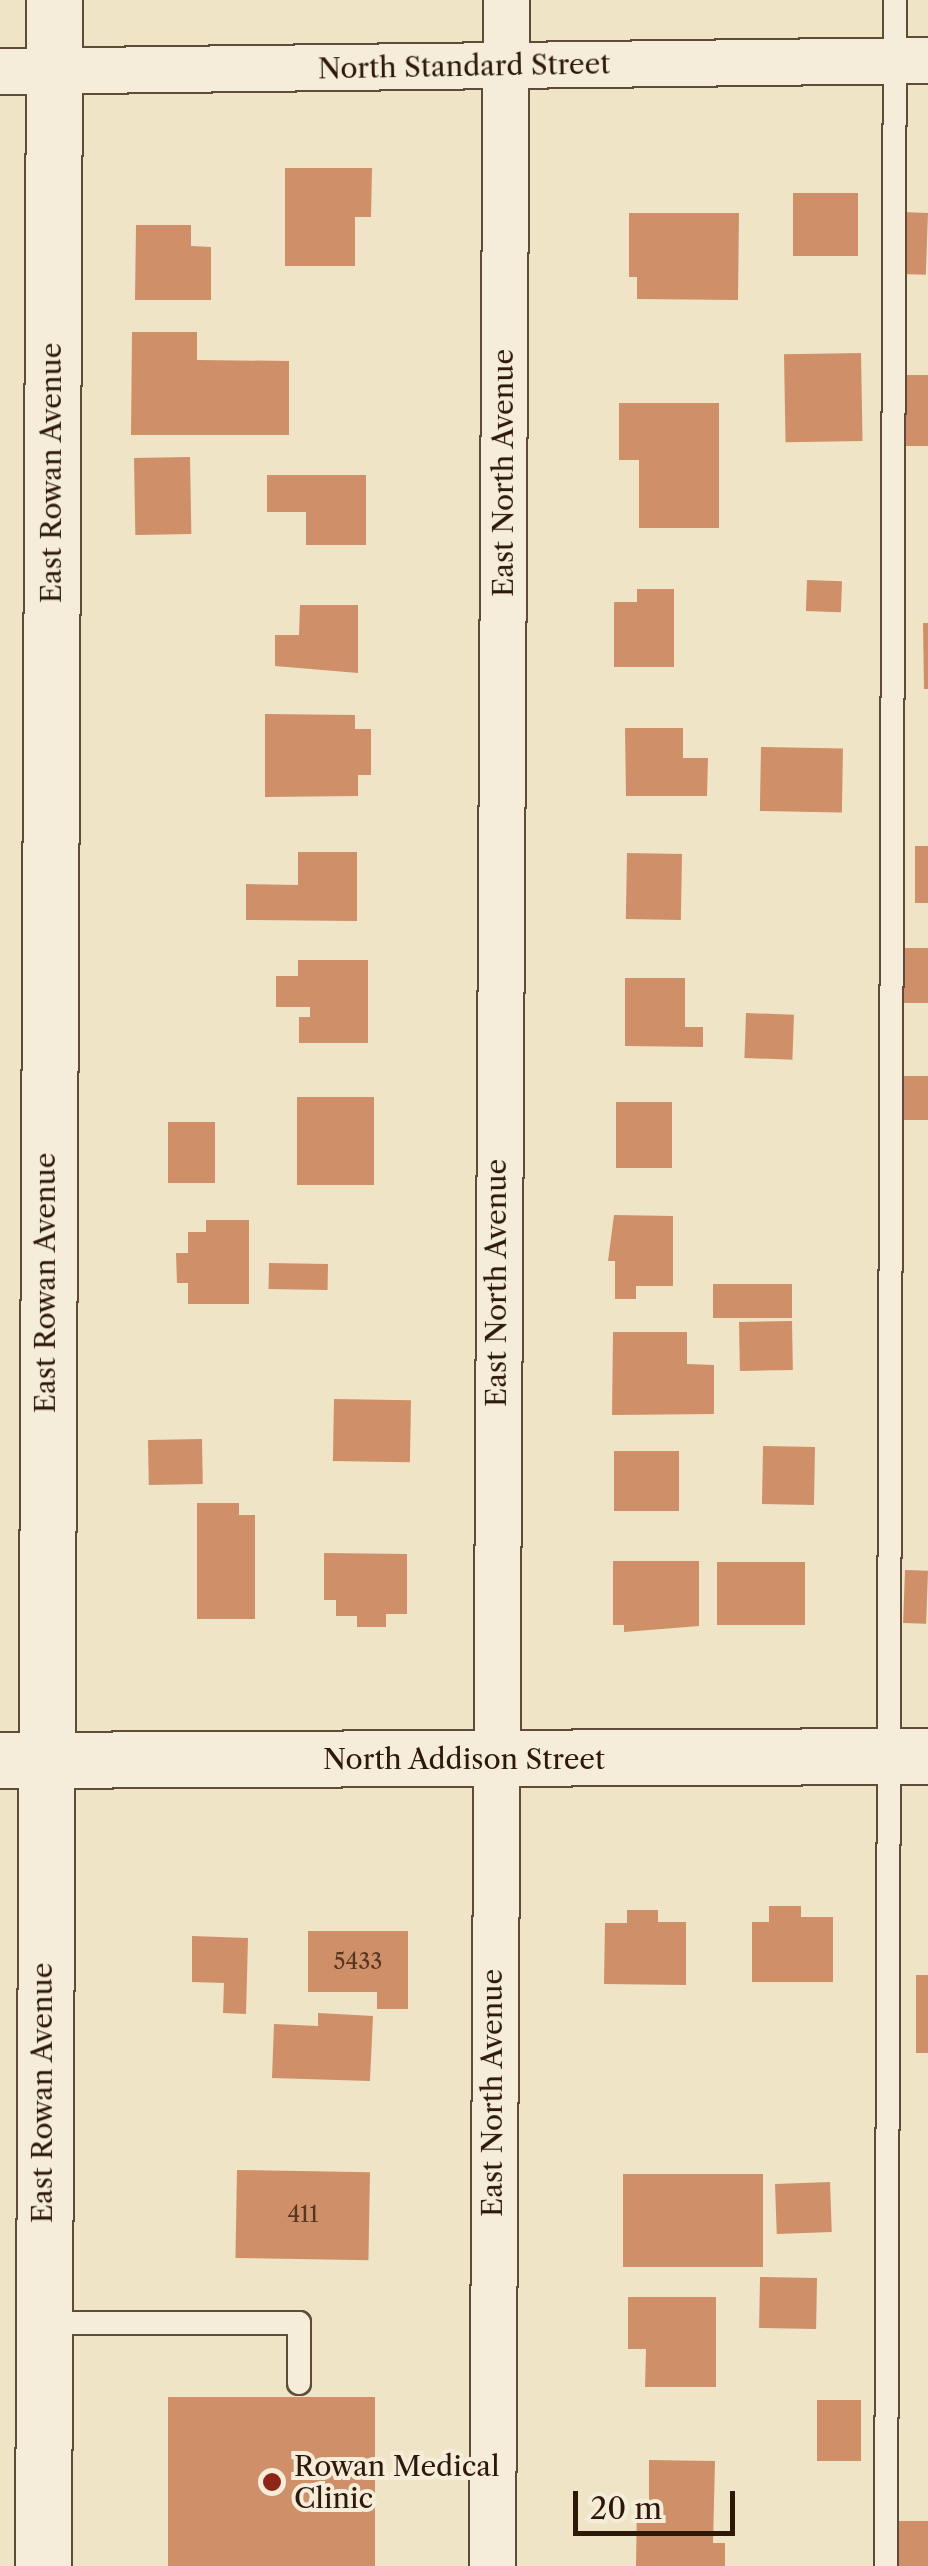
<!DOCTYPE html>
<html>
<head>
<meta charset="utf-8">
<style>
  body { margin:0 }
  #map { position:relative; width:928px; height:2566px; overflow:hidden; background:#efe4c6; font-family:"Libre Caslon Text",serif }
  div>[style] { position:absolute }
  .building>* { inset:0; background:#ce8f69; transform-origin:0 0 }
  .roads { filter:drop-shadow(2px 0 #5e4c38) drop-shadow(-2px 0 #5e4c38) drop-shadow(0 2px #5e4c38) drop-shadow(0 -2px #5e4c38) }
  .service>* { height:22px; margin:-11px; padding:0 11px; transform-origin:11px; border-radius:11px; background:#f5edda }
  .minor>* { height:45px; margin:-22.5px; padding:0 22.5px; transform-origin:22.5px; border-radius:22.5px; background:#f5edda }
  .tertiary>* { height:55px; margin:-27.5px; padding:0 27.5px; transform-origin:27.5px; border-radius:27.5px; background:#f5edda }
  .dots>* { width:28px; height:28px; translate:-50% -50%; box-sizing:border-box; border:5px solid #f5edda; border-radius:50% }
  span { translate:-50% -50%; white-space:nowrap; text-align:center; line-height:1.15; -webkit-text-stroke:8px #f5edda; paint-order:stroke }
  .number-label { font-size:22px; color:#563620 }
  .number-label span { -webkit-text-stroke-width:0 }
  .street-label { font-size:28px; color:#2e1908 }
  .poi-label { font-size:28px; color:#2e1908 }
  .left { translate:0 -50%; text-align:left }
  .scale { position:absolute; left:573px; top:2491px; width:162px; height:45px; box-sizing:border-box; border:5px solid #2e1908; border-top:0; padding-left:12px; font-size:30px; line-height:35px; white-space:nowrap; color:#2e1908; -webkit-text-stroke:8px #f5edda; paint-order:stroke }
</style>
</head>
<body>
<div id="map">
  <div class="building">
    <div style="clip-path:polygon(285px 168px,372px 168px,371px 217px,355px 217px,355px 266px,285px 266px)"></div>
    <div style="left:793px;top:193px;width:65px;height:63px"></div>
    <div style="left:902px;top:212px;width:26px;height:62px;rotate:2deg"></div>
    <div style="clip-path:polygon(629px 213px,739px 213px,738px 300px,637px 299px,637px 277px,629px 277px)"></div>
    <div style="clip-path:polygon(136px 225px,191px 225px,191px 246px,211px 247px,211px 300px,135px 300px)"></div>
    <div style="clip-path:polygon(132px 332px,197px 332px,197px 360px,289px 361px,289px 435px,131px 435px)"></div>
    <div style="left:861px;top:353px;width:88px;height:77px;rotate:89deg"></div>
    <div style="left:901px;top:375px;width:27px;height:71px"></div>
    <div style="clip-path:polygon(619px 403px,719px 403px,719px 528px,639px 528px,639px 460px,619px 460px)"></div>
    <div style="left:190px;top:457px;width:77px;height:56px;rotate:89deg"></div>
    <div style="clip-path:polygon(267px 475px,366px 475px,366px 545px,306px 545px,306px 512px,267px 512px)"></div>
    <div style="left:807px;top:580px;width:35px;height:31px;rotate:2deg"></div>
    <div style="clip-path:polygon(637px 589px,674px 589px,674px 667px,614px 667px,614px 602px,637px 602px)"></div>
    <div style="clip-path:polygon(300px 605px,358px 605px,358px 673px,275px 666px,275px 635px,299px 635px)"></div>
    <div style="clip-path:polygon(923px 623px,928px 623px,928px 689px,924px 689px)"></div>
    <div style="clip-path:polygon(265px 714px,355px 715px,355px 729px,371px 729px,371px 775px,358px 775px,358px 796px,265px 797px)"></div>
    <div style="clip-path:polygon(625px 728px,683px 728px,683px 758px,708px 758px,707px 796px,626px 796px)"></div>
    <div style="left:761px;top:747px;width:82px;height:64px;rotate:1deg"></div>
    <div style="left:915px;top:846px;width:13px;height:57px"></div>
    <div style="clip-path:polygon(298px 852px,357px 852px,357px 921px,246px 920px,246px 884px,298px 885px)"></div>
    <div style="left:627px;top:853px;width:55px;height:66px;rotate:1deg"></div>
    <div style="left:928px;top:948px;width:55px;height:29px;rotate:90deg"></div>
    <div style="clip-path:polygon(298px 960px,368px 960px,368px 1043px,299px 1043px,299px 1017px,310px 1017px,310px 1007px,276px 1007px,276px 976px,298px 976px)"></div>
    <div style="clip-path:polygon(625px 978px,685px 978px,685px 1027px,703px 1027px,703px 1047px,625px 1046px)"></div>
    <div style="left:746px;top:1013px;width:48px;height:45px;rotate:2deg"></div>
    <div style="left:928px;top:1076px;width:44px;height:26px;rotate:90deg"></div>
    <div style="left:297px;top:1097px;width:77px;height:88px"></div>
    <div style="left:616px;top:1102px;width:56px;height:66px"></div>
    <div style="left:168px;top:1122px;width:47px;height:61px"></div>
    <div style="clip-path:polygon(614px 1215px,673px 1216px,673px 1286px,636px 1286px,636px 1299px,615px 1299px,615px 1261px,608px 1261px)"></div>
    <div style="clip-path:polygon(206px 1220px,249px 1220px,249px 1304px,188px 1304px,188px 1283px,177px 1283px,176px 1253px,188px 1253px,188px 1232px,206px 1232px)"></div>
    <div style="left:269px;top:1263px;width:59px;height:26px;rotate:1deg"></div>
    <div style="left:792px;top:1284px;width:34px;height:79px;rotate:90deg"></div>
    <div style="left:792px;top:1321px;width:49px;height:53px;rotate:89deg"></div>
    <div style="clip-path:polygon(613px 1332px,687px 1332px,687px 1364px,714px 1365px,714px 1414px,612px 1415px)"></div>
    <div style="left:334px;top:1399px;width:77px;height:62px;rotate:1deg"></div>
    <div style="left:202px;top:1439px;width:45px;height:54px;rotate:89deg"></div>
    <div style="left:763px;top:1446px;width:52px;height:58px;rotate:1deg"></div>
    <div style="left:614px;top:1451px;width:65px;height:60px"></div>
    <div style="clip-path:polygon(197px 1503px,239px 1503px,239px 1515px,255px 1515px,255px 1619px,197px 1619px)"></div>
    <div style="clip-path:polygon(324px 1553px,407px 1554px,407px 1614px,386px 1614px,386px 1627px,357px 1627px,357px 1616px,336px 1616px,336px 1600px,324px 1600px)"></div>
    <div style="clip-path:polygon(613px 1561px,699px 1561px,699px 1626px,624px 1632px,624px 1625px,613px 1625px)"></div>
    <div style="left:717px;top:1562px;width:88px;height:63px"></div>
    <div style="left:905px;top:1570px;width:23px;height:53px;rotate:2deg"></div>
    <div style="clip-path:polygon(769px 1906px,801px 1906px,801px 1917px,833px 1917px,833px 1982px,752px 1982px,752px 1922px,769px 1922px)"></div>
    <div style="clip-path:polygon(627px 1910px,658px 1910px,658px 1922px,686px 1922px,686px 1985px,604px 1984px,605px 1923px,627px 1923px)"></div>
    <div style="clip-path:polygon(308px 1931px,408px 1931px,408px 2009px,377px 2009px,377px 1992px,308px 1992px)"></div>
    <div style="clip-path:polygon(192px 1936px,248px 1938px,246px 2014px,223px 2013px,224px 1983px,192px 1982px)"></div>
    <div style="left:916px;top:1975px;width:12px;height:78px"></div>
    <div style="clip-path:polygon(318px 2013px,373px 2016px,370px 2081px,272px 2078px,274px 2024px,318px 2026px)"></div>
    <div style="left:237px;top:2170px;width:133px;height:88px;rotate:1deg"></div>
    <div style="left:623px;top:2174px;width:140px;height:93px"></div>
    <div style="left:830px;top:2182px;width:50px;height:55px;rotate:88deg"></div>
    <div style="left:760px;top:2277px;width:57px;height:51px;rotate:1deg"></div>
    <div style="clip-path:polygon(628px 2297px,716px 2297px,716px 2387px,645px 2387px,646px 2349px,628px 2349px)"></div>
    <div style="left:168px;top:2397px;width:207px;height:169px"></div>
    <div style="left:817px;top:2400px;width:44px;height:61px"></div>
    <div style="clip-path:polygon(649px 2460px,715px 2461px,713px 2543px,725px 2543px,725px 2566px,636px 2566px,637px 2502px,649px 2502px)"></div>
    <div style="left:899px;top:2521px;width:29px;height:45px"></div>
  </div>
  <div class="roads">
    <div class="service">
      <div style="left:43px;top:2323px;width:256px"></div>
      <div style="left:299px;top:2323px;width:60px;rotate:90deg"></div>
      <div style="left:886px;top:2566px;width:2566px;rotate:-89.8deg"></div>
    </div>
    <div class="minor">
      <div style="left:0;top:71px;width:928px;rotate:-0.68deg"></div>
      <div style="left:492px;top:2566px;width:2566px;rotate:-89.69deg"></div>
    </div>
    <div class="tertiary">
      <div style="left:0;top:1760px;width:928px;rotate:-0.25deg"></div>
      <div style="left:43px;top:2566px;width:2566px;rotate:-89.75deg"></div>
    </div>
  </div>
  <div class="dots">
    <div style="left:272px;top:2482px;background:#8f2418"></div>
  </div>
  <div class="number-label">
    <span style="left:358px;top:1962px">5433</span>
    <span style="left:303px;top:2215px">411</span>
  </div>
  <div class="street-label">
    <span style="left:464px;top:66px;rotate:-1deg">North Standard Street</span>
    <span style="left:51px;top:473px;rotate:-90deg">East Rowan Avenue</span>
    <span style="left:503px;top:473px;rotate:-90deg">East North Avenue</span>
    <span style="left:45px;top:1283px;rotate:-90deg">East Rowan Avenue</span>
    <span style="left:496px;top:1283px;rotate:-90deg">East North Avenue</span>
    <span style="left:464px;top:1759px">North Addison Street</span>
    <span style="left:42px;top:2093px;rotate:-90deg">East Rowan Avenue</span>
    <span style="left:492px;top:2093px;rotate:-90deg">East North Avenue</span>
  </div>
  <div class="poi-label">
    <span class="left" style="left:294px;top:2482px">Rowan Medical<br>Clinic</span>
  </div>
  <div class="scale">20 m</div>
</div>
</body>
</html>
